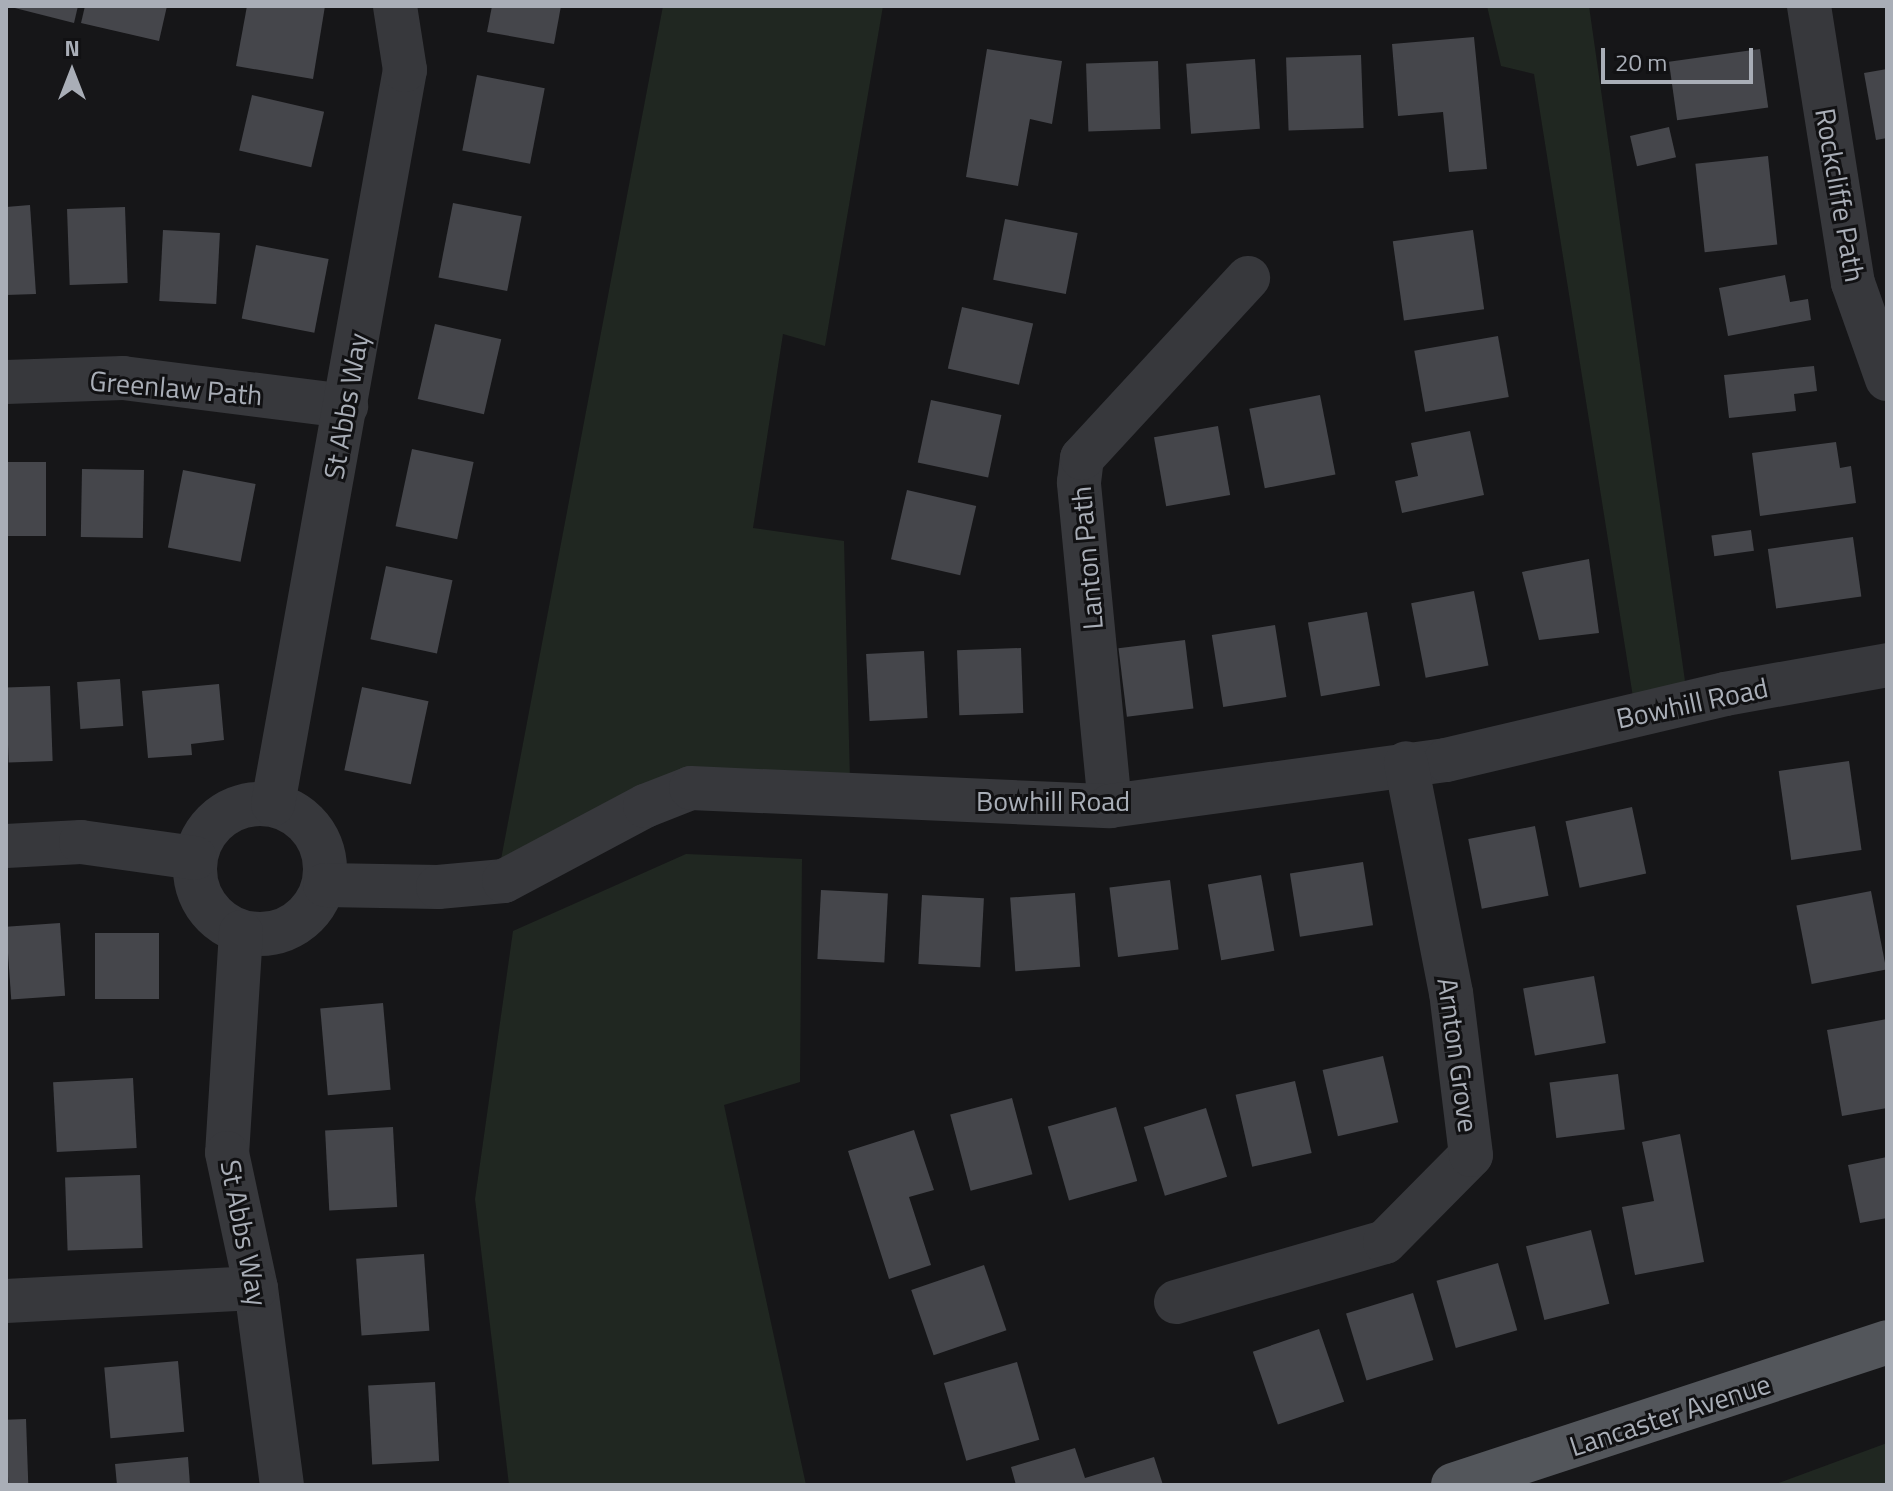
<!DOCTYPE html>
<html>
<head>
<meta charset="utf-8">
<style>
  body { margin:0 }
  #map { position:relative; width:1893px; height:1491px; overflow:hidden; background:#161618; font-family:"Titillium Web",sans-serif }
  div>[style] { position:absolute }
  .green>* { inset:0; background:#202721 }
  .building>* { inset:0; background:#45464b; transform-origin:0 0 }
  .minor>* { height:44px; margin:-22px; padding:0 22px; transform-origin:22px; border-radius:22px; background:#37383c }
  .minor>.ring { margin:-22px; padding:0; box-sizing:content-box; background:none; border:44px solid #37383c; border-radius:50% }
  .major>* { height:44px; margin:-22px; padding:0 22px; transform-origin:22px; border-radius:22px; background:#53565b }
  span { translate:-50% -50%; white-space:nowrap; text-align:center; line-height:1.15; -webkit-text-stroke:6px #111113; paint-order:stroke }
  .street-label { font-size:28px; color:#a9aeb7 }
  .frame { position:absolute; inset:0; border:8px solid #a9aeb7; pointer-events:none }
  .north { position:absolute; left:32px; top:32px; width:80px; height:80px; -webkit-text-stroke:6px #111113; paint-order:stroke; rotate:0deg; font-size:22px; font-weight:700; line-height:32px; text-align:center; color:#a9aeb7 }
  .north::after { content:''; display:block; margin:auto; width:28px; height:36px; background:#a9aeb7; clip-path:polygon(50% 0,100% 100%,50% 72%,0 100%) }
  .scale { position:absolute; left:1601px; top:48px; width:152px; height:36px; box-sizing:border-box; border:4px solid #a9aeb7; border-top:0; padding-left:10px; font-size:24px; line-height:28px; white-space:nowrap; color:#a9aeb7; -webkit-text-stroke:6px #111113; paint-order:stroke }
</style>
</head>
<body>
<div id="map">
  <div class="green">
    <div style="clip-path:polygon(663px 6px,883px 6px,825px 346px,783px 334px,753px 528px,844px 541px,850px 781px,687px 777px,499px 870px)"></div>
    <div style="clip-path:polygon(1487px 6px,1589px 6px,1686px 688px,1633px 697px,1534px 74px,1501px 66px)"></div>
    <div style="clip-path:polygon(686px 854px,802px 859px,800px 1082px,724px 1105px,806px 1485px,509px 1485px,475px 1199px,513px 931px)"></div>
    <div style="clip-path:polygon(1887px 1443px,1887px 1485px,1773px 1485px)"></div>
  </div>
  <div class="building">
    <div style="clip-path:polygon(7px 6px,78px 6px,74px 23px)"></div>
    <div style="clip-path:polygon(85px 6px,167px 6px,159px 41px,81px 23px)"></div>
    <div style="clip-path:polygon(247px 6px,325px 6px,313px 79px,236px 66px)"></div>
    <div style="clip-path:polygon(492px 6px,561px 6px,554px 44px,487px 32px)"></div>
    <div style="clip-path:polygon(1474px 37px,1487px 169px,1449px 172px,1443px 112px,1398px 116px,1392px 44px)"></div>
    <div style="clip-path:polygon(987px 49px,1062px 61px,1052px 124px,1030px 119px,1018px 186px,966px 177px)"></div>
    <div style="left:1760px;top:49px;width:59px;height:92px;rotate:82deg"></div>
    <div style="left:1361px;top:55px;width:73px;height:75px;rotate:88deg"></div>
    <div style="left:1255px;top:59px;width:70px;height:69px;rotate:86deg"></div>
    <div style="left:1158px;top:61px;width:68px;height:72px;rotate:88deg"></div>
    <div style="clip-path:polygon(1887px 69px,1887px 138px,1876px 140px,1864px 73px)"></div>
    <div style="left:477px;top:75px;width:69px;height:77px;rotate:11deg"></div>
    <div style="left:252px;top:95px;width:74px;height:57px;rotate:13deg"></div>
    <div style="left:1669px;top:127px;width:31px;height:40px;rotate:77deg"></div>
    <div style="left:1768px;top:156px;width:89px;height:73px;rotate:84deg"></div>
    <div style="left:453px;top:203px;width:70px;height:76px;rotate:11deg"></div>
    <div style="clip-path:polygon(30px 205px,36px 294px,6px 295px,6px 207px)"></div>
    <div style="left:125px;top:207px;width:76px;height:58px;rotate:88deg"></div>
    <div style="left:1005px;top:219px;width:74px;height:62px;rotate:11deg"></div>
    <div style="left:163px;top:230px;width:57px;height:71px;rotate:3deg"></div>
    <div style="left:1473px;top:230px;width:80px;height:81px;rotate:82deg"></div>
    <div style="left:256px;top:245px;width:74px;height:75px;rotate:11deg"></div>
    <div style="clip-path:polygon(1785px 275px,1790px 302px,1808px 299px,1811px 320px,1728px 336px,1719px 288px)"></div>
    <div style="left:962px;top:307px;width:73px;height:63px;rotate:13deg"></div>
    <div style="left:435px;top:324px;width:68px;height:77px;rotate:13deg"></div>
    <div style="left:1498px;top:336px;width:62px;height:85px;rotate:80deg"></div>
    <div style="clip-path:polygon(1814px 366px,1817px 391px,1794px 394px,1796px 411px,1729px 418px,1724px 375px)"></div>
    <div style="left:1320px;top:395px;width:81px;height:72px;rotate:79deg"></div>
    <div style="left:931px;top:400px;width:72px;height:64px;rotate:12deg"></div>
    <div style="left:1218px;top:426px;width:70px;height:65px;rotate:80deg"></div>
    <div style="clip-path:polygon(1470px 431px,1484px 495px,1402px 513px,1395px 481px,1418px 476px,1411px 443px)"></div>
    <div style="clip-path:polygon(1836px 442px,1840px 468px,1851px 466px,1856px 503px,1760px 516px,1752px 453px)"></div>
    <div style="left:412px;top:449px;width:63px;height:79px;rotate:12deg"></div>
    <div style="left:6px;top:462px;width:40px;height:74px"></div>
    <div style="left:82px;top:469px;width:62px;height:68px;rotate:1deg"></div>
    <div style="left:183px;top:470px;width:74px;height:79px;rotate:11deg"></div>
    <div style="left:907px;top:490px;width:71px;height:71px;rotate:13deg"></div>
    <div style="left:1751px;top:530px;width:21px;height:40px;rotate:82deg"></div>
    <div style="left:1853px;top:537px;width:60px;height:86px;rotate:82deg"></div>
    <div style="clip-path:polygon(1589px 559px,1599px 633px,1539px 640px,1522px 572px)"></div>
    <div style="left:386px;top:566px;width:68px;height:75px;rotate:12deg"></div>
    <div style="left:1474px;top:591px;width:76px;height:64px;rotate:79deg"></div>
    <div style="left:1367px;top:612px;width:75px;height:60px;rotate:80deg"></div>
    <div style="left:1275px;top:625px;width:73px;height:64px;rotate:81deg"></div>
    <div style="left:1185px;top:640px;width:69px;height:67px;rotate:83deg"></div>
    <div style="left:1021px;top:648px;width:65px;height:64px;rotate:88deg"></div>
    <div style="left:924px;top:651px;width:67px;height:58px;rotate:87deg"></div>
    <div style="left:120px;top:679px;width:47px;height:43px;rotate:86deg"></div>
    <div style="clip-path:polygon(219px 684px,224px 740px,191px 744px,192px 755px,148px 758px,142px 691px)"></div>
    <div style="left:50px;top:686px;width:75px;height:44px;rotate:88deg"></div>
    <div style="left:362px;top:687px;width:68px;height:85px;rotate:12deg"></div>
    <div style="left:1849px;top:761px;width:90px;height:71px;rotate:82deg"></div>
    <div style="left:1632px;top:807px;width:68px;height:68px;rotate:78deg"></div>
    <div style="left:1535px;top:826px;width:71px;height:68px;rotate:79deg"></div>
    <div style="left:1363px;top:862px;width:64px;height:74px;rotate:81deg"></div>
    <div style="left:1261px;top:875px;width:77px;height:54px;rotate:80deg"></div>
    <div style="left:1170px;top:880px;width:70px;height:61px;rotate:83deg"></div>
    <div style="left:821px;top:890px;width:67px;height:69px;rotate:3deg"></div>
    <div style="left:1871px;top:891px;width:80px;height:76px;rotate:79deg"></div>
    <div style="left:1075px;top:893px;width:74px;height:65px;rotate:86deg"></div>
    <div style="left:922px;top:895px;width:62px;height:69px;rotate:3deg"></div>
    <div style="left:60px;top:923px;width:73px;height:54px;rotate:86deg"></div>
    <div style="left:95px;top:933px;width:64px;height:66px"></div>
    <div style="left:1594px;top:976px;width:68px;height:72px;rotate:80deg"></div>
    <div style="left:383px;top:1003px;width:87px;height:63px;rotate:85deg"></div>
    <div style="clip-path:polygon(1887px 1019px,1887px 1108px,1842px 1116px,1827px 1030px)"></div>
    <div style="left:1383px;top:1056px;width:68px;height:62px;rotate:77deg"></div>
    <div style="left:1618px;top:1074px;width:56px;height:69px;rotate:83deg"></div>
    <div style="left:133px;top:1078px;width:70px;height:80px;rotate:87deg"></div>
    <div style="left:1295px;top:1081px;width:74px;height:61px;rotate:77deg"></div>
    <div style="left:1012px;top:1098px;width:79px;height:64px;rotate:75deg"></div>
    <div style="left:1116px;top:1107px;width:77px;height:71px;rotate:74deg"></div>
    <div style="left:1206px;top:1108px;width:72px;height:65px;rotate:73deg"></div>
    <div style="left:393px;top:1127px;width:80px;height:68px;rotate:87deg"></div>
    <div style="clip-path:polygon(914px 1130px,934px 1190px,909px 1197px,931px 1265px,889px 1279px,848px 1151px)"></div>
    <div style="clip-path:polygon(1680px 1134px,1704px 1262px,1635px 1275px,1622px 1207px,1654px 1201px,1642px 1142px)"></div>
    <div style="clip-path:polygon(1887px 1157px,1887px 1218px,1860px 1223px,1848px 1165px)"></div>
    <div style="left:140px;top:1175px;width:73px;height:75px;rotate:88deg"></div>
    <div style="left:1591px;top:1230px;width:76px;height:67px;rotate:76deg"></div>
    <div style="left:424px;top:1254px;width:77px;height:68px;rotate:86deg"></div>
    <div style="left:1498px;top:1263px;width:70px;height:64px;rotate:74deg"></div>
    <div style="left:984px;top:1265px;width:69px;height:77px;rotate:71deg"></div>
    <div style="left:1413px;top:1293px;width:70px;height:70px;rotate:73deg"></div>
    <div style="left:1319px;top:1329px;width:77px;height:70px;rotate:71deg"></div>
    <div style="left:178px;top:1361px;width:71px;height:74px;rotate:85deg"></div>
    <div style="left:1017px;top:1362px;width:81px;height:76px;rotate:74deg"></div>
    <div style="left:435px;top:1382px;width:79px;height:67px;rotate:87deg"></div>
    <div style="left:26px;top:1419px;width:66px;height:20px;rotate:88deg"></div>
    <div style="clip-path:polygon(1075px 1448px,1085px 1478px,1154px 1457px,1163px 1485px,1016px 1485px,1011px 1467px)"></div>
    <div style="clip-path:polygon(188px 1457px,190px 1485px,117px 1485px,115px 1464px)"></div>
  </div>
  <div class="minor">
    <div style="left:1809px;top:6px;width:280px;rotate:81deg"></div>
    <div style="left:1853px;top:283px;width:102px;rotate:70.5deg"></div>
    <div style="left:6px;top:382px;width:117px;rotate:-2deg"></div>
    <div style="left:123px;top:378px;width:225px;rotate:7.2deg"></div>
    <div class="ring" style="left:195px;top:804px;width:86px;height:86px"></div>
    <div style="left:273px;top:804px;width:746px;rotate:-79.81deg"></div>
    <div style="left:405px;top:70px;width:65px;rotate:-98.9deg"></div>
    <div style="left:1110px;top:806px;width:325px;rotate:-95.5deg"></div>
    <div style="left:1079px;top:482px;width:24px;rotate:-83deg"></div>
    <div style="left:1082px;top:458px;width:245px;rotate:-47.3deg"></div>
    <div style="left:6px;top:846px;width:75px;rotate:-3.1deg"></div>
    <div style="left:81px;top:842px;width:115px;rotate:8deg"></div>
    <div style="left:325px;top:885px;width:113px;rotate:1deg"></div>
    <div style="left:438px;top:887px;width:66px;rotate:-5.2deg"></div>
    <div style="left:504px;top:881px;width:160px;rotate:-28deg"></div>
    <div style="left:645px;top:806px;width:49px;rotate:-21.4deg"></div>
    <div style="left:691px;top:788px;width:419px;rotate:2.5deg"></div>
    <div style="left:1110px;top:806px;width:339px;rotate:-7.8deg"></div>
    <div style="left:1446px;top:760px;width:287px;rotate:-13.3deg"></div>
    <div style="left:1725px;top:694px;width:165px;rotate:-10.1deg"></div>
    <div style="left:241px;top:932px;width:221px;rotate:93.6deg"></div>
    <div style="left:227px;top:1153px;width:138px;rotate:77.9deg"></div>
    <div style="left:256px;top:1288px;width:199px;rotate:82.5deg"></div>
    <div style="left:6px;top:1301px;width:250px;rotate:-3deg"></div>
    <div style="left:1176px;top:1302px;width:217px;rotate:-16deg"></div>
    <div style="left:1385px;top:1242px;width:122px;rotate:-45.3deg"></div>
    <div style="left:1471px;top:1155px;width:163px;rotate:-97deg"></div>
    <div style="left:1451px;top:993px;width:234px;rotate:-101.1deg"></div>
  </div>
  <div class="major">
    <div style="left:1453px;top:1485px;width:457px;rotate:-18.2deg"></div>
  </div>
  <div class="street-label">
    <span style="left:1840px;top:195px;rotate:80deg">Rockcliffe Path</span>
    <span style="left:176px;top:388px;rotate:5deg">Greenlaw Path</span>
    <span style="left:346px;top:406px;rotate:-80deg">St Abbs Way</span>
    <span style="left:1087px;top:558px;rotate:-95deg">Lanton Path</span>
    <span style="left:1692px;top:703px;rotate:-12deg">Bowhill Road</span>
    <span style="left:1053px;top:801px">Bowhill Road</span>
    <span style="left:1458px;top:1055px;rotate:82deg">Arnton Grove</span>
    <span style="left:244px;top:1233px;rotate:79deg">St Abbs Way</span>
    <span style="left:1670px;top:1415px;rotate:-18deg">Lancaster Avenue</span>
  </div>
  <div class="frame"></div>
  <div class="north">N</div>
  <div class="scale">20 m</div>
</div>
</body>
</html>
